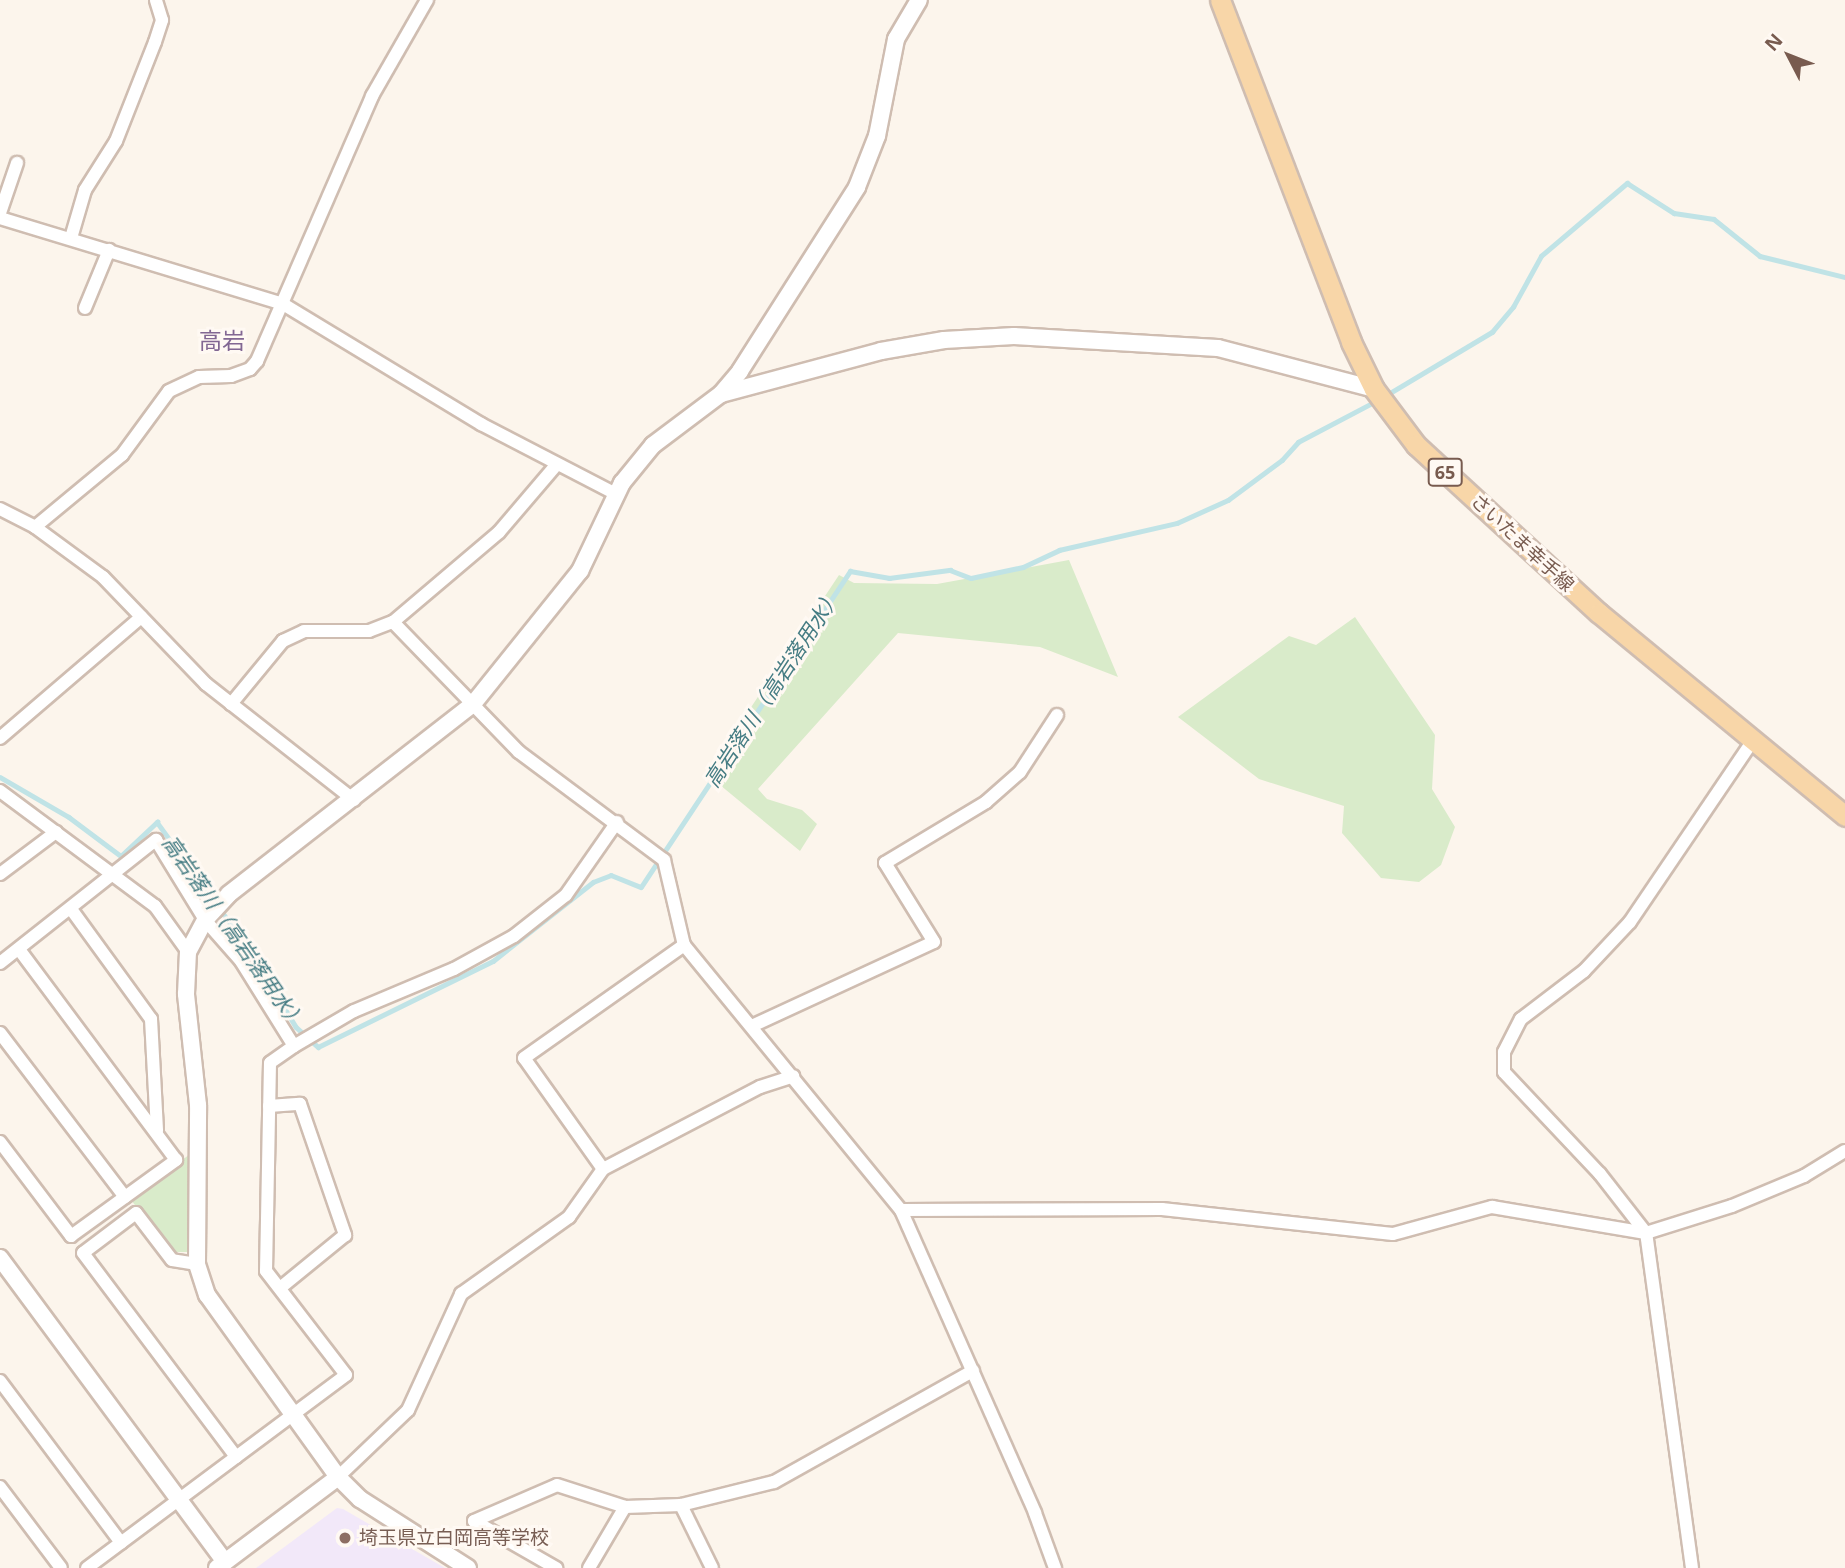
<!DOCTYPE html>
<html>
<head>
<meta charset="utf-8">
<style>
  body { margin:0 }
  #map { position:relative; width:1845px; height:1568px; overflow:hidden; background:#fcf5ec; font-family:"Open Sans","Noto Sans JP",sans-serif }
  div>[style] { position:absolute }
  .education>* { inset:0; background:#f2e8f9 }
  .green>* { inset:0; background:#d9ebca }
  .stream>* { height:4.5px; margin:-2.25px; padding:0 2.25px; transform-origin:2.25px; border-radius:2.25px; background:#c0e3e6 }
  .roads { filter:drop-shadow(2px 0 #cfbdb1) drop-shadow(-2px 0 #cfbdb1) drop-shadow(0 2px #cfbdb1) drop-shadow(0 -2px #cfbdb1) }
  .minor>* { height:12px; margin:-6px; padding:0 6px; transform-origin:6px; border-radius:6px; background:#fff }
  .tertiary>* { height:16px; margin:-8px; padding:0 8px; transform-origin:8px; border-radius:8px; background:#fff }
  .primary>* { height:19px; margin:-9.5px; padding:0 9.5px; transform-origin:9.5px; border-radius:9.5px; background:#f8d6a8 }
  .dots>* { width:19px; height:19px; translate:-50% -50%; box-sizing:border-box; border:4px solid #fff9f3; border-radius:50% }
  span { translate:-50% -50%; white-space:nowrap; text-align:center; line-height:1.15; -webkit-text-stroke:6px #fff9f3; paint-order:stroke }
  .shield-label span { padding:2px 5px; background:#fff9f3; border:2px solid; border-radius:5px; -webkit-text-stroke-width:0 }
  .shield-label { font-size:18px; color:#785b4f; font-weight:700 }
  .street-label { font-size:19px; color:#785b4f }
  .education-label { font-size:19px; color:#785e54 }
  .left { translate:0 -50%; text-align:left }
  .water-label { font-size:21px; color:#457c83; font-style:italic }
  .quarter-label { font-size:23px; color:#826793 }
  .north { position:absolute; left:1754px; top:21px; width:70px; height:70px; -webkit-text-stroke:5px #fff9f3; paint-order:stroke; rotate:312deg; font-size:19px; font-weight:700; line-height:28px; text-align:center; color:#785b4f }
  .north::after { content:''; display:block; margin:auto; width:24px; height:32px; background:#785b4f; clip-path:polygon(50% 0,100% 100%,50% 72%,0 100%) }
</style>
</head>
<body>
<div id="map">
  <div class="education">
    <div style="clip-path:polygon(337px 1508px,343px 1509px,445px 1568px,256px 1568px)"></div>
  </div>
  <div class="green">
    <div style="clip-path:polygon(1069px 560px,1118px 677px,1040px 647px,898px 633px,758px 789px,767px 799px,802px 810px,817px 824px,800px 851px,720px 785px,712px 766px,839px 575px,854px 583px,937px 584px)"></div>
    <div style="clip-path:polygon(1355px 617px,1435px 735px,1432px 789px,1455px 827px,1441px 865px,1419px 882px,1381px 878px,1342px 833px,1344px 806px,1259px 779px,1178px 717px,1289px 636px,1316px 645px)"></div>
    <div style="clip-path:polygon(190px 1154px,188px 1252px,172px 1252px,131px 1200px)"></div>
  </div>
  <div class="stream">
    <div style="left:1385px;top:396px;width:125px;rotate:-30.9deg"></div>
    <div style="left:1492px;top:332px;width:33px;rotate:-50deg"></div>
    <div style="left:1513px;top:307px;width:58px;rotate:-61.2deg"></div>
    <div style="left:1541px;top:256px;width:113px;rotate:-40.3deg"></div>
    <div style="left:1627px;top:183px;width:56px;rotate:32.6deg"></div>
    <div style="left:1674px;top:213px;width:40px;rotate:8.5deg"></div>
    <div style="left:1714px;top:219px;width:59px;rotate:38.8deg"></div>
    <div style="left:1760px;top:256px;width:88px;rotate:13.9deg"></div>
    <div style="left:0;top:777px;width:80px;rotate:30.1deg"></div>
    <div style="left:69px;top:817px;width:65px;rotate:36.9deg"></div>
    <div style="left:121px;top:856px;width:50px;rotate:-43.4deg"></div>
    <div style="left:157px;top:822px;width:160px;rotate:54.1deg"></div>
    <div style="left:251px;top:952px;width:87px;rotate:59deg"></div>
    <div style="left:296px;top:1027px;width:30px;rotate:42deg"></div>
    <div style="left:318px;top:1047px;width:195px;rotate:-26.2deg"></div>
    <div style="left:493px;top:961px;width:127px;rotate:-38.3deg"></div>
    <div style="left:593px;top:882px;width:19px;rotate:-21deg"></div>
    <div style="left:611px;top:875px;width:32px;rotate:22deg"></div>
    <div style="left:641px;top:887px;width:379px;rotate:-56.5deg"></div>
    <div style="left:850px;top:571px;width:40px;rotate:10deg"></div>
    <div style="left:889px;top:578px;width:62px;rotate:-7.5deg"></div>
    <div style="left:950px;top:570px;width:22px;rotate:21deg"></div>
    <div style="left:971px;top:578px;width:53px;rotate:-11.9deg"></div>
    <div style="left:1023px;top:567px;width:40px;rotate:-25deg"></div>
    <div style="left:1059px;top:550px;width:121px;rotate:-12.9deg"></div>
    <div style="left:1177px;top:523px;width:56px;rotate:-24.3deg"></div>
    <div style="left:1228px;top:500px;width:67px;rotate:-36.5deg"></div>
    <div style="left:1282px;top:460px;width:24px;rotate:-48deg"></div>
    <div style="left:1298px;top:442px;width:90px;rotate:-27.7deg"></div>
  </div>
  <div class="roads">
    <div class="minor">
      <div style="left:0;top:213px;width:53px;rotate:-71.2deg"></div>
      <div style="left:0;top:218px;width:296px;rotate:16.9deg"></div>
      <div style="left:283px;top:304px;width:232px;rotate:31.2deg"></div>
      <div style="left:481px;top:424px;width:152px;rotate:27.4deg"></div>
      <div style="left:71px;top:238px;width:50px;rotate:-73.7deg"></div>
      <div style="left:85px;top:190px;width:58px;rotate:-57.7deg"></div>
      <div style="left:116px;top:141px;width:106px;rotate:-68.5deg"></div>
      <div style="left:155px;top:42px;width:23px;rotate:-72deg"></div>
      <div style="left:162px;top:20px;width:21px;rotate:-107deg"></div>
      <div style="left:85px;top:308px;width:63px;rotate:-67.5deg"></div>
      <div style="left:0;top:509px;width:39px;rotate:27deg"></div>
      <div style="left:35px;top:527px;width:84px;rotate:36.3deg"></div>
      <div style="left:103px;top:577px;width:149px;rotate:46.1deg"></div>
      <div style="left:206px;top:684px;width:188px;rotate:38.1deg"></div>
      <div style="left:35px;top:527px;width:113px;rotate:-39.6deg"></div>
      <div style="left:122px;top:455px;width:79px;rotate:-53.7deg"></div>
      <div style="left:169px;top:391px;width:33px;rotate:-25deg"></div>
      <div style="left:199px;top:377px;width:32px;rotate:-2deg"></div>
      <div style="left:231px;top:376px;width:20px;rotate:-20deg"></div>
      <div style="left:250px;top:369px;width:11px;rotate:-49deg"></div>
      <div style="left:257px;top:361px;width:289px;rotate:-66.5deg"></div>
      <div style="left:372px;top:96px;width:111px;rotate:-60.2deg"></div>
      <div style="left:393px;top:622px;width:181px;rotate:45.9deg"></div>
      <div style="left:519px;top:752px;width:181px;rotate:36.7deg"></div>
      <div style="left:664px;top:860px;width:87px;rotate:76.8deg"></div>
      <div style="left:684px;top:945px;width:343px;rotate:50.7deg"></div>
      <div style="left:901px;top:1210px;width:331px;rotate:66.1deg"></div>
      <div style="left:1035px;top:1513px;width:59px;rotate:70deg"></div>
      <div style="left:231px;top:704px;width:82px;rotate:-50.5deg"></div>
      <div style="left:283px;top:641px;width:23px;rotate:-25deg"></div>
      <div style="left:304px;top:631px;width:65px"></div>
      <div style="left:369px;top:631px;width:26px;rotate:-21deg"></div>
      <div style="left:393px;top:622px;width:139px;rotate:-40.3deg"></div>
      <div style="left:499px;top:532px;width:89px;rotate:-49.5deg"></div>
      <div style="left:0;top:738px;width:186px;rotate:-40.6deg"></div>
      <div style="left:0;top:791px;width:193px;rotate:36.6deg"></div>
      <div style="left:155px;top:906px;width:57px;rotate:54.3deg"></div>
      <div style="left:0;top:874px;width:70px;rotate:-36.9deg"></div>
      <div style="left:71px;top:909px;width:136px;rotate:54deg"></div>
      <div style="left:151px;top:1019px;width:112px;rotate:86.9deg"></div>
      <div style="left:0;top:963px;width:199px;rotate:-38.3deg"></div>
      <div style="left:156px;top:840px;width:94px;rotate:58.5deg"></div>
      <div style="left:205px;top:920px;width:55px;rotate:48.7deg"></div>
      <div style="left:241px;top:961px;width:100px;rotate:58.1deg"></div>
      <div style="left:294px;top:1046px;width:29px;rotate:145deg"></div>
      <div style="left:270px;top:1063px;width:208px;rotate:91.1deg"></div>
      <div style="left:266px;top:1271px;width:131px;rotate:52.4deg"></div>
      <div style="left:346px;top:1375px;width:323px;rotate:143.3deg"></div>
      <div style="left:754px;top:1025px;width:198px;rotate:-24.8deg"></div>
      <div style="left:934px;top:942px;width:93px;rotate:-121.8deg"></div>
      <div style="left:885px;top:863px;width:118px;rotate:-31.1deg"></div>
      <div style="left:986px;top:802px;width:45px;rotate:-41.4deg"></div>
      <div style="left:1020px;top:772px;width:68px;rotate:-57deg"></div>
      <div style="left:0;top:1033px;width:206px;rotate:52.7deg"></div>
      <div style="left:294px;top:1046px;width:69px;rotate:-30.3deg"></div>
      <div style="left:354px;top:1011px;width:108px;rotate:-22.8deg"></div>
      <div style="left:454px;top:969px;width:68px;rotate:-28.8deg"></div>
      <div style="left:514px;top:936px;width:66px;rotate:-38.3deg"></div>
      <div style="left:566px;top:895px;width:89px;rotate:-55.1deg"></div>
      <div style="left:269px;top:1106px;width:31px;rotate:-4deg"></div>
      <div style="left:300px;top:1104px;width:139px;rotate:71deg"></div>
      <div style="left:345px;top:1235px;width:84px;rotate:140.8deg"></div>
      <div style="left:0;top:1142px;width:118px;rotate:52.9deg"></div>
      <div style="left:71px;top:1236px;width:130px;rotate:-35.9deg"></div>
      <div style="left:176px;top:1160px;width:263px;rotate:-126.7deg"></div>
      <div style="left:603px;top:1169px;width:136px;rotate:-125.4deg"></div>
      <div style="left:524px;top:1058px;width:196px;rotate:-35.2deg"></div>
      <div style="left:901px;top:1210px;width:261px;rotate:-0.2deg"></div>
      <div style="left:1162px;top:1209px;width:232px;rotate:6.2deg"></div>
      <div style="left:1393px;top:1234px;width:103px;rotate:-15.3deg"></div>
      <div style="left:1492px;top:1207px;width:156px;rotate:9.6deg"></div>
      <div style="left:1646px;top:1233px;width:90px;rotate:-17.4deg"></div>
      <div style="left:1732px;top:1206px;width:78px;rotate:-22.6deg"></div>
      <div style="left:1804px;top:1176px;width:48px;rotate:-31.4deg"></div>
      <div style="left:197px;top:1264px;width:25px;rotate:-171deg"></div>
      <div style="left:172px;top:1260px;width:59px;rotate:-127.5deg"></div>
      <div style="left:136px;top:1213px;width:66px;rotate:143deg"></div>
      <div style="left:83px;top:1253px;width:255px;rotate:53.1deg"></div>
      <div style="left:0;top:1381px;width:202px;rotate:53.2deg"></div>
      <div style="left:338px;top:1477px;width:97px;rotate:-43.7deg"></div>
      <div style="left:408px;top:1410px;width:128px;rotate:-65.4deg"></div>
      <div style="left:461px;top:1294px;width:133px;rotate:-35.5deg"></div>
      <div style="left:569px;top:1217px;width:59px;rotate:-54.7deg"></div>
      <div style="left:603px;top:1169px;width:177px;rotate:-27.6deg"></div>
      <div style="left:760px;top:1087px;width:35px;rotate:-18deg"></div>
      <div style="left:0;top:1487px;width:101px;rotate:53deg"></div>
      <div style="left:681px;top:1505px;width:70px;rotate:63.8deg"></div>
      <div style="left:474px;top:1521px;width:90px;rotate:-23.4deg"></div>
      <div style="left:557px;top:1485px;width:71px;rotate:17.9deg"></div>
      <div style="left:625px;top:1507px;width:56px;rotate:-2deg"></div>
      <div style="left:681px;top:1505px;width:96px;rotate:-13.9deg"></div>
      <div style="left:774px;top:1482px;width:228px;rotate:-29.2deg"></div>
      <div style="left:474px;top:1521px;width:95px;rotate:29.8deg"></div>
      <div style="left:589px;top:1568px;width:71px;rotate:-59.5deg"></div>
      <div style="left:1692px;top:1568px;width:338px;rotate:-97.8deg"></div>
      <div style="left:1646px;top:1233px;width:75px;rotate:-127.9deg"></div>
      <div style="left:1600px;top:1174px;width:140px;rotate:-133.3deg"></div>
      <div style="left:1504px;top:1072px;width:20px;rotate:-90deg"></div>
      <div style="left:1504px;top:1052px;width:37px;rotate:-63deg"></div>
      <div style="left:1521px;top:1019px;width:79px;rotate:-37.3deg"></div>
      <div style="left:1584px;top:971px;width:67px;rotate:-46.8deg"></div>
      <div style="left:1630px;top:922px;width:217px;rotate:-55.9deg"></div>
    </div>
    <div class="tertiary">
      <div style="left:721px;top:394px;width:166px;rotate:-15deg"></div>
      <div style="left:881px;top:351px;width:64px;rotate:-9.9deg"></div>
      <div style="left:944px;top:340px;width:70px;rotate:-3.3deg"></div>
      <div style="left:1014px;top:336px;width:204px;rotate:3.4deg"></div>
      <div style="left:1218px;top:348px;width:161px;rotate:14.7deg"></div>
      <div style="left:0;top:1258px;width:378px;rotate:53.5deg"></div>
      <div style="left:217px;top:1568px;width:151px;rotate:-36.9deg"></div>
      <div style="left:468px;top:1568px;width:128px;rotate:-147.4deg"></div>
      <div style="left:360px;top:1499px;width:31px;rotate:-135deg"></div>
      <div style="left:338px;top:1477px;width:224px;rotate:-125.7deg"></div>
      <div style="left:207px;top:1295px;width:33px;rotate:-108deg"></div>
      <div style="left:197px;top:1264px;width:159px;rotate:-89.6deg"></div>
      <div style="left:198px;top:1105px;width:112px;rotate:-96.2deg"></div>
      <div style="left:186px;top:994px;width:42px;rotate:-87.3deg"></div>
      <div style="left:188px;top:952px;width:36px;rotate:-62deg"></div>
      <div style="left:205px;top:920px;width:35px;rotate:-47deg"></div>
      <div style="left:229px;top:894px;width:309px;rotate:-37.9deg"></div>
      <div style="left:473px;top:704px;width:171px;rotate:-51.2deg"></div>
      <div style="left:580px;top:571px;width:98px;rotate:-64.5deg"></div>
      <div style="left:622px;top:483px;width:49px;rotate:-50.8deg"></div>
      <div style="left:653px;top:445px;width:85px;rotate:-36.9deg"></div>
      <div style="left:721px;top:394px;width:30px;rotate:-50deg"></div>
      <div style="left:740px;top:371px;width:218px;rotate:-57.5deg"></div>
      <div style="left:857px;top:187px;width:55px;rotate:-68.6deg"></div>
      <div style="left:877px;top:136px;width:99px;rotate:-78.9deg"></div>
      <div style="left:896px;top:39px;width:45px;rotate:-59.5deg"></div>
    </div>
    <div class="primary">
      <div style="left:1220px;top:0;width:366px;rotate:69deg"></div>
      <div style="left:1351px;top:342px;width:52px;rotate:63.9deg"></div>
      <div style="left:1374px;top:389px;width:70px;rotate:53.1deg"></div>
      <div style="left:1416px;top:445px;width:248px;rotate:42.6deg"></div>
      <div style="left:1599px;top:613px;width:319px;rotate:39.5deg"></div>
    </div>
  </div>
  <div class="dots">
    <div style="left:345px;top:1538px;background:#8d6e63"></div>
  </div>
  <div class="shield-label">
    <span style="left:1445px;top:472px">65</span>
  </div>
  <div class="street-label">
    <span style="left:1522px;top:543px;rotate:43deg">さいたま幸手線</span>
  </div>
  <div class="education-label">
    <span class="left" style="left:359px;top:1538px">埼玉県立白岡高等学校</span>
  </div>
  <div class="water-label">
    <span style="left:772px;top:688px;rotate:-57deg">高岩落川（高岩落用水）</span>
    <span style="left:234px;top:932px;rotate:55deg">高岩落川（高岩落用水）</span>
  </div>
  <div class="quarter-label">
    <span style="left:222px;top:340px">高岩</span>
  </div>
  <div class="north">N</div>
</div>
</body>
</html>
